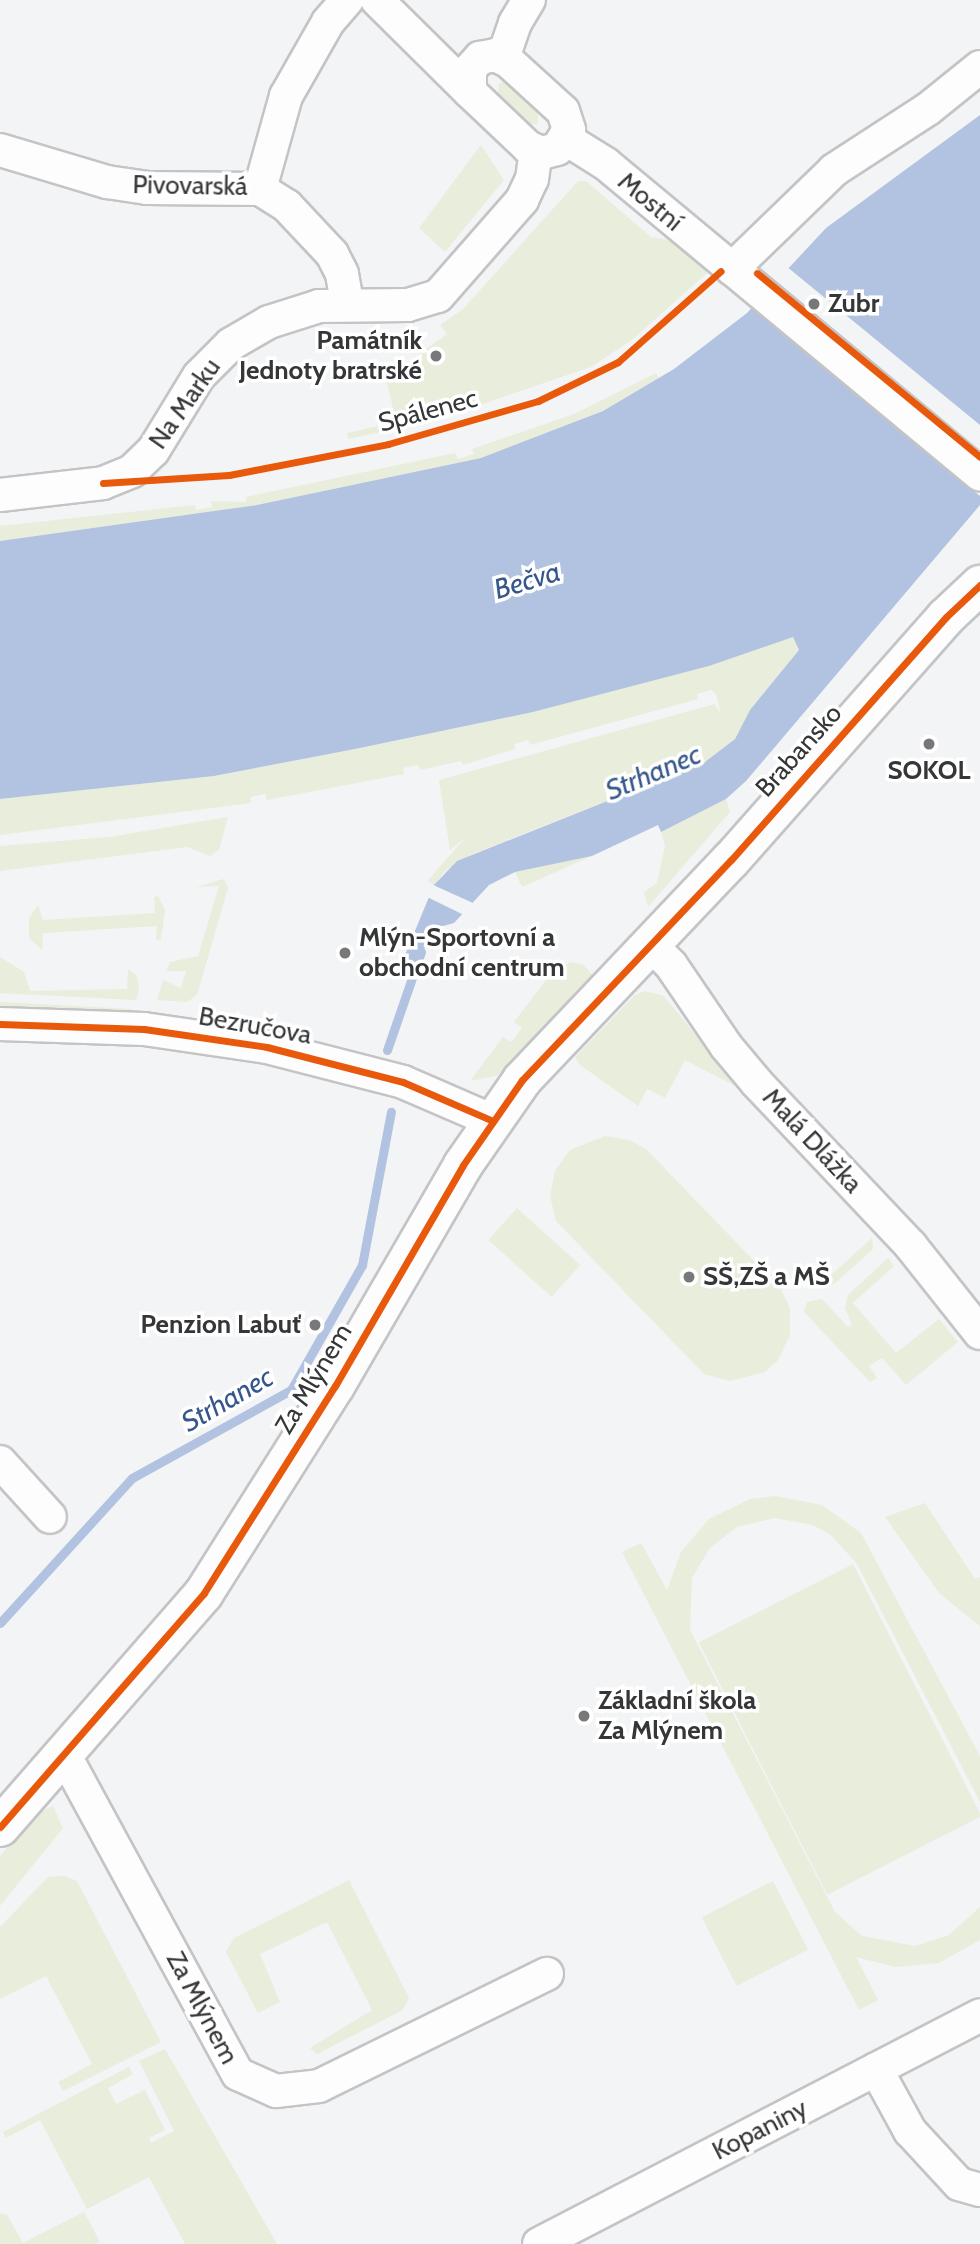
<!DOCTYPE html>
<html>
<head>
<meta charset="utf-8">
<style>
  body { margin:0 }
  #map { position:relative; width:980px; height:2244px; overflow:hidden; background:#f3f4f6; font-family:Cabin,sans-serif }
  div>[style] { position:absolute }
  .green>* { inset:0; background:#e8eddc; transform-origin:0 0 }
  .water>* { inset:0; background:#b1c3e0 }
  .pier>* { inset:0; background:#f3f4f6 }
  .stream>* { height:9px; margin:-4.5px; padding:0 4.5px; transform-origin:4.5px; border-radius:4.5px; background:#b1c3e0 }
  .roads { filter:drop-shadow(2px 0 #c4c4c6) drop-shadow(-2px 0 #c4c4c6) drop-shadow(0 2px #c4c4c6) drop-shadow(0 -2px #c4c4c6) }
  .street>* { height:32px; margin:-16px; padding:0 16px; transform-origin:16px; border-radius:16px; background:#fdfdfe }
  .secondary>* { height:38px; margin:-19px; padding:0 19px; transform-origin:19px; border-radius:19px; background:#fdfdfe }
  .cycleway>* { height:7px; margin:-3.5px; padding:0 3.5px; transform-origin:3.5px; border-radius:3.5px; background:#e8590c }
  .dots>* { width:19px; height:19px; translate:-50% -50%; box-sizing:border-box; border:4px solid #fff; border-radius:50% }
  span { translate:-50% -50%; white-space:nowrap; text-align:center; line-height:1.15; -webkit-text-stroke:7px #fff; paint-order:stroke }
  .street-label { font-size:26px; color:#353637 }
  .poi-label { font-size:26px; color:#353637; font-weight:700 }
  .left { translate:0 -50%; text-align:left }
  .right { translate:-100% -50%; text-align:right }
  .water-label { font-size:28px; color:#36578b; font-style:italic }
</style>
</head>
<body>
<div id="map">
  <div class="green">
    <div style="clip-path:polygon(509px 81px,538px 112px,538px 124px,524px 126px,498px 96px,499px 83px)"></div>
    <div style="clip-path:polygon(481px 145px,504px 180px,445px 252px,419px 228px)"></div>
    <div style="clip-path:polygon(578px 181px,586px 181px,651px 237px,670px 240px,708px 272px,633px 339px,591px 367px,433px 421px,348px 439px,347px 433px,396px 422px,386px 378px,447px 334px,440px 325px,463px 309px)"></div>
    <div style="clip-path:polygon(656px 373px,659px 378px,603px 411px,481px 458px,257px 505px,0 541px,0 526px,195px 505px,196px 510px,212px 507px,211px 501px,246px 502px,246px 497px,455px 453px,458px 459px,474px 454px,472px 449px,574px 414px)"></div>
    <div style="clip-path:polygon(793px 637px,799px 650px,750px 710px,735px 739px,705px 762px,470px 855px,445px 871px,434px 885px,428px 882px,430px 878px,466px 837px,450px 850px,439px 780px,715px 704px,721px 715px,716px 694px,711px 690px,697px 694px,698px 699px,530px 745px,528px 740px,514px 744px,515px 749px,463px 765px,461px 761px,420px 770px,418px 765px,403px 768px,404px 774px,267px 800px,265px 794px,251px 797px,251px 803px,0 835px,0 799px,214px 776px,355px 749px,533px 712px,709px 666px)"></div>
    <div style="clip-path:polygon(726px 799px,730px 812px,648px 907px,644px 892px,657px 883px,665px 846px,661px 832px)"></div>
    <div style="clip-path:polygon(228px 817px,219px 850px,210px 856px,187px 847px,0 871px,0 846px,109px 837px)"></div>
    <div style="clip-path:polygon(592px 856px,522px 887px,515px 872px)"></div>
    <div style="clip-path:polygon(224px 879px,228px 888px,197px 995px,187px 1002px,157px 1000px,163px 980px,181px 988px,186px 971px,166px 971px,170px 962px,198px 956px,219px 886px,196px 887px)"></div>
    <div style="clip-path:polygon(158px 896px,165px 910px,161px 939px,156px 940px,157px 926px,43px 933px,42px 950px,29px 938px,29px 918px,38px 905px,43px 920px,155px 913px,154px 897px)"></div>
    <div style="clip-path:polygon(0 957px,24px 972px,30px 991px,127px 989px,128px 969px,137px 976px,139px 990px,136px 1000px,0 993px)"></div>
    <div style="clip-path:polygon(571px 962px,582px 964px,595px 977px,511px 1065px,496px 1076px,470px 1081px,503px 1037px,511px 1042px,522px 1028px,514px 1022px,553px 971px)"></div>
    <div style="clip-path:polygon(645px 991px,664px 996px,739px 1088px,685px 1060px,665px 1098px,647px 1089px,638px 1106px,580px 1065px,575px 1057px,579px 1053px,635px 995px)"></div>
    <div style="left:0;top:1002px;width:132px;height:8px;rotate:3deg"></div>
    <div style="clip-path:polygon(605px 1136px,630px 1140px,647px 1150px,781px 1289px,790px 1308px,790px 1335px,778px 1360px,765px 1372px,730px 1381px,704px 1374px,556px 1221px,550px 1196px,555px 1171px,570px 1150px)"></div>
    <div style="left:517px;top:1208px;width:85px;height:43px;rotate:42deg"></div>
    <div style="clip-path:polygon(872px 1238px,873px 1249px,835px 1283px,826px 1288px,820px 1285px)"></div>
    <div style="clip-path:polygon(888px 1258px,894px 1266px,853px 1303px,896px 1353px,939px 1319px,958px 1342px,906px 1385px,882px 1358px,869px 1366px,877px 1378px,870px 1382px,804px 1312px,807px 1302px,822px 1299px,848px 1327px,852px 1325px,845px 1308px,848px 1295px)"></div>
    <div style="clip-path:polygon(775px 1496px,822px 1505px,861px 1533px,980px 1756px,980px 1802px,857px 1564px,831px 1535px,813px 1525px,775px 1518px,737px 1527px,710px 1548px,692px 1578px,690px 1630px,835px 1912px,862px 1936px,915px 1946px,949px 1935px,980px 1907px,980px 1940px,939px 1963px,895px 1967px,856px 1957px,878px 2000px,859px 2010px,622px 1552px,641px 1543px,667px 1590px,681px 1552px,709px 1519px,750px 1499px)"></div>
    <div style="clip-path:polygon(925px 1503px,975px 1579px,980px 1577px,980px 1626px,940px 1594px,885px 1517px)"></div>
    <div style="left:853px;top:1564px;width:283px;height:173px;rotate:63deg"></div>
    <div style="clip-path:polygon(53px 1806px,63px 1828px,0 1906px,0 1856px,39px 1812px)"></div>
    <div style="clip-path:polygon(65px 1876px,77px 1881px,161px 2042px,63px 2091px,58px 2082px,92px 2064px,46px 1976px,0 1999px,0 1927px,48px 1877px)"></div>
    <div style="clip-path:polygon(349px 1880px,409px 1998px,403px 2010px,317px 2054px,310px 2048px,372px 2010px,327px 1922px,260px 1954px,280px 2002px,258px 2013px,226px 1952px,234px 1938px)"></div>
    <div style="left:773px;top:1881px;width:77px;height:80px;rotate:63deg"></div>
    <div style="clip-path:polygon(165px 2049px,277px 2244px,185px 2244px,149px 2177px,87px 2209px,40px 2120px,6px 2138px,3px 2132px,129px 2067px,133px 2074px,108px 2088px,116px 2104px,145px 2090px,165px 2130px,149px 2138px,151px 2143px,174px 2131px,139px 2061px)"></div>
    <div style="clip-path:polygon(84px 2212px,100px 2242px,96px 2244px,0 2244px,0 2213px,7px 2215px,23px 2243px)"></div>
  </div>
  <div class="water">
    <div style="clip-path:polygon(980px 115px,980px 505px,746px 781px,726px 799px,661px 832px,658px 825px,592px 856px,515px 872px,489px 885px,454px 923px,432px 929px,420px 960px,400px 967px,434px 885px,457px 861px,705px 762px,735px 739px,750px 710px,799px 650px,793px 637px,709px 666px,533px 712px,355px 749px,214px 776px,0 799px,0 541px,257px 505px,481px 458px,603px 411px,674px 369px,747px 313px,826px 228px)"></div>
  </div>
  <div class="pier">
    <div style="clip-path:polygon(786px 266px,980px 425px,980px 496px,749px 306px)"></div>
    <div style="clip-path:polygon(431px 884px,473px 903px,464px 915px,425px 896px)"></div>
  </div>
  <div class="stream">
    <div style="left:387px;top:1050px;width:104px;rotate:-70.9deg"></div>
    <div style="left:0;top:1623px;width:196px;rotate:-47.7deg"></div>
    <div style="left:132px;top:1478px;width:182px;rotate:-29deg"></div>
    <div style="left:291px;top:1390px;width:144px;rotate:-60.4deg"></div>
    <div style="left:362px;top:1265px;width:156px;rotate:-79.3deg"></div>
  </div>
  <div class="roads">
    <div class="street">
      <div style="left:377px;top:0;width:131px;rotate:44.7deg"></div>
      <div style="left:495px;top:55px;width:14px;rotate:25deg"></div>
      <div style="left:508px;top:61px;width:74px;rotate:42.3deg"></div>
      <div style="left:563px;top:111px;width:20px;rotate:72deg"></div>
      <div style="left:569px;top:130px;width:22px;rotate:122deg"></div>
      <div style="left:557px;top:149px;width:16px;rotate:165deg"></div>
      <div style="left:542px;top:153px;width:15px;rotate:-157deg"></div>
      <div style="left:528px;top:147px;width:80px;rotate:-136.5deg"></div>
      <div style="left:470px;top:92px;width:23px;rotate:-90deg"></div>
      <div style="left:470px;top:69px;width:15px;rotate:-48deg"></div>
      <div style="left:480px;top:58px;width:15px;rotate:-11deg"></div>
      <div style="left:503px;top:58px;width:37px;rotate:-71deg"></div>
      <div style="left:515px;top:23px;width:27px;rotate:-59deg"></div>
      <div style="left:566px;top:139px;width:47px;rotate:32deg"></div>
      <div style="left:606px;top:164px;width:486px;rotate:39.7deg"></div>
      <div style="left:0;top:150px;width:112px;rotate:16.7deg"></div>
      <div style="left:107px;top:182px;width:40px;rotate:8.5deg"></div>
      <div style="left:147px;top:188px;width:113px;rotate:0.5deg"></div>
      <div style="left:260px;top:189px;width:32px;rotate:32deg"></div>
      <div style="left:287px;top:206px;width:66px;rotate:46.8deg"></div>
      <div style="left:332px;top:254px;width:22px;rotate:63deg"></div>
      <div style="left:342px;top:274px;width:28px;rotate:80deg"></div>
      <div style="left:260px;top:189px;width:97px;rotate:-74.4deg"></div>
      <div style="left:286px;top:96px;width:85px;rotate:-60.4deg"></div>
      <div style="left:328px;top:22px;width:29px;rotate:-49deg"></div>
      <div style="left:732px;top:269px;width:142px;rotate:-44.1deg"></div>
      <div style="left:834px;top:170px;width:112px;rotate:-33deg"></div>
      <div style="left:928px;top:109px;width:67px;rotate:-38.9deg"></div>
      <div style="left:0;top:495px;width:104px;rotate:-6.6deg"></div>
      <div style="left:103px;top:483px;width:31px;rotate:-22deg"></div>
      <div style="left:132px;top:471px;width:29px;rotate:-44deg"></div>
      <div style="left:153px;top:451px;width:88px;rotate:-58.5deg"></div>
      <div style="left:199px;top:376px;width:45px;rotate:-45deg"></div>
      <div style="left:231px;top:344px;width:44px;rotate:-30.1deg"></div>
      <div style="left:269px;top:322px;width:52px;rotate:-17.7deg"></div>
      <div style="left:319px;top:306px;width:89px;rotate:-0.6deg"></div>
      <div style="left:408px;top:305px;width:31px;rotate:-17deg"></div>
      <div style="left:438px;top:296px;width:128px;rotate:-48.8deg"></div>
      <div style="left:522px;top:200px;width:23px;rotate:-65deg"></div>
      <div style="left:532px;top:179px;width:28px;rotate:-82deg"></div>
      <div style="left:650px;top:944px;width:30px;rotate:45deg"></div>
      <div style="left:671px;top:965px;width:98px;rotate:55.8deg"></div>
      <div style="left:726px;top:1046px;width:48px;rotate:50deg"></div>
      <div style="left:757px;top:1083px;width:224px;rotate:46.6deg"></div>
      <div style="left:911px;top:1246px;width:111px;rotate:51.6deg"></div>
      <div style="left:0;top:1024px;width:144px;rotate:2deg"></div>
      <div style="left:144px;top:1029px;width:124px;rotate:8.3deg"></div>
      <div style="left:267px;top:1047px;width:140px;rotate:14.4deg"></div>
      <div style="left:403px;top:1082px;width:96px;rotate:23.4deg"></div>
      <div style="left:0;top:1462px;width:74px;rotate:47.7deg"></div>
      <div style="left:64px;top:1754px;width:364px;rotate:61.5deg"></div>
      <div style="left:238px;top:2074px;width:42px;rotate:24.1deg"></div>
      <div style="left:276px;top:2091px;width:43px;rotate:-6.6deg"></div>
      <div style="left:319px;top:2086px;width:254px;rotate:-26.2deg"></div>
      <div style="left:876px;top:2069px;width:71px;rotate:61.3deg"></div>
      <div style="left:910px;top:2131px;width:72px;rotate:47.2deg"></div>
      <div style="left:959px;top:2184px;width:22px;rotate:16deg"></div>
      <div style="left:539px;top:2244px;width:497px;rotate:-27.4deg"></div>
    </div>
    <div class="secondary">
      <div style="left:0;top:1827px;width:310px;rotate:-48.9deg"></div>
      <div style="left:204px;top:1593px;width:245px;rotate:-57.7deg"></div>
      <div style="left:335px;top:1386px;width:255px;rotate:-59.9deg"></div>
      <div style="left:463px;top:1165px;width:103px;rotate:-55.2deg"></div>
      <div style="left:522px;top:1080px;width:303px;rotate:-46.5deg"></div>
      <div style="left:731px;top:860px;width:324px;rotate:-48.5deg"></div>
      <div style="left:946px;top:617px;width:47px;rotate:-43.3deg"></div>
    </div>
  </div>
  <div class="cycleway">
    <div style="left:757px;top:273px;width:289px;rotate:39.5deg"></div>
    <div style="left:103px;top:483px;width:126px;rotate:-3.6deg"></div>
    <div style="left:229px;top:475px;width:162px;rotate:-11deg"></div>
    <div style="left:388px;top:444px;width:156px;rotate:-16deg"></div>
    <div style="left:538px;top:401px;width:89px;rotate:-26deg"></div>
    <div style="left:618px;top:362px;width:137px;rotate:-41.5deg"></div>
    <div style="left:0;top:1024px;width:144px;rotate:2deg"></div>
    <div style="left:144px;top:1029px;width:124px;rotate:8.3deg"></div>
    <div style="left:267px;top:1047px;width:140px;rotate:14.4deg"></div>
    <div style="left:403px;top:1082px;width:96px;rotate:23.4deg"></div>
    <div style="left:0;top:1827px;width:310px;rotate:-48.9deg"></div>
    <div style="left:204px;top:1593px;width:245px;rotate:-57.7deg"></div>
    <div style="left:335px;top:1386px;width:255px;rotate:-59.9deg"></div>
    <div style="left:463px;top:1165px;width:103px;rotate:-55.2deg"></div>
    <div style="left:522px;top:1080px;width:303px;rotate:-46.5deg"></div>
    <div style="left:731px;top:860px;width:324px;rotate:-48.5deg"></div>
    <div style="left:946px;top:617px;width:47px;rotate:-43.3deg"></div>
  </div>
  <div class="dots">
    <div style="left:814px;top:304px;background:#78787a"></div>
    <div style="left:436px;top:356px;background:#78787a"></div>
    <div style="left:929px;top:744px;background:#78787a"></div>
    <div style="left:345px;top:953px;background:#78787a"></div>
    <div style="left:689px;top:1277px;background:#78787a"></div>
    <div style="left:315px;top:1325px;background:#78787a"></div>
    <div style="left:584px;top:1716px;background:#78787a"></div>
  </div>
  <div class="street-label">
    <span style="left:190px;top:186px;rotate:1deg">Pivovarská</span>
    <span style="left:650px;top:202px;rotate:40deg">Mostní</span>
    <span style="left:185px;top:404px;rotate:-55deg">Na Marku</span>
    <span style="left:428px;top:411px;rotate:-15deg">Spálenec</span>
    <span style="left:799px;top:751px;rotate:-48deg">Brabansko</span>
    <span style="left:255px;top:1026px;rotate:10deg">Bezručova</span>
    <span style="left:812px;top:1141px;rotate:47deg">Malá Dlážka</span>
    <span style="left:314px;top:1379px;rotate:-59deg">Za Mlýnem</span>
    <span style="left:202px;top:2008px;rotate:62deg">Za Mlýnem</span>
    <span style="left:760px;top:2130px;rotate:-27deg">Kopaniny</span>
  </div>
  <div class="poi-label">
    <span class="left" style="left:828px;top:304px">Zubr</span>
    <span class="right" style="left:422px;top:356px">Památník<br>Jednoty bratrské</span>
    <span style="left:929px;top:771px">SOKOL</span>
    <span class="left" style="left:359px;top:953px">Mlýn-Sportovní a<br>obchodní centrum</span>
    <span class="left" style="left:703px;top:1277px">SŠ,ZŠ a MŠ</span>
    <span class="right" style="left:301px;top:1325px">Penzion Labuť</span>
    <span class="left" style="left:598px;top:1716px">Základní škola<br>Za Mlýnem</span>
  </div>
  <div class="water-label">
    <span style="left:527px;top:580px;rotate:-17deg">Bečva</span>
    <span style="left:653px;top:772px;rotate:-23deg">Strhanec</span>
    <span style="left:227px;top:1399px;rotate:-30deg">Strhanec</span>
  </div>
</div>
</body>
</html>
